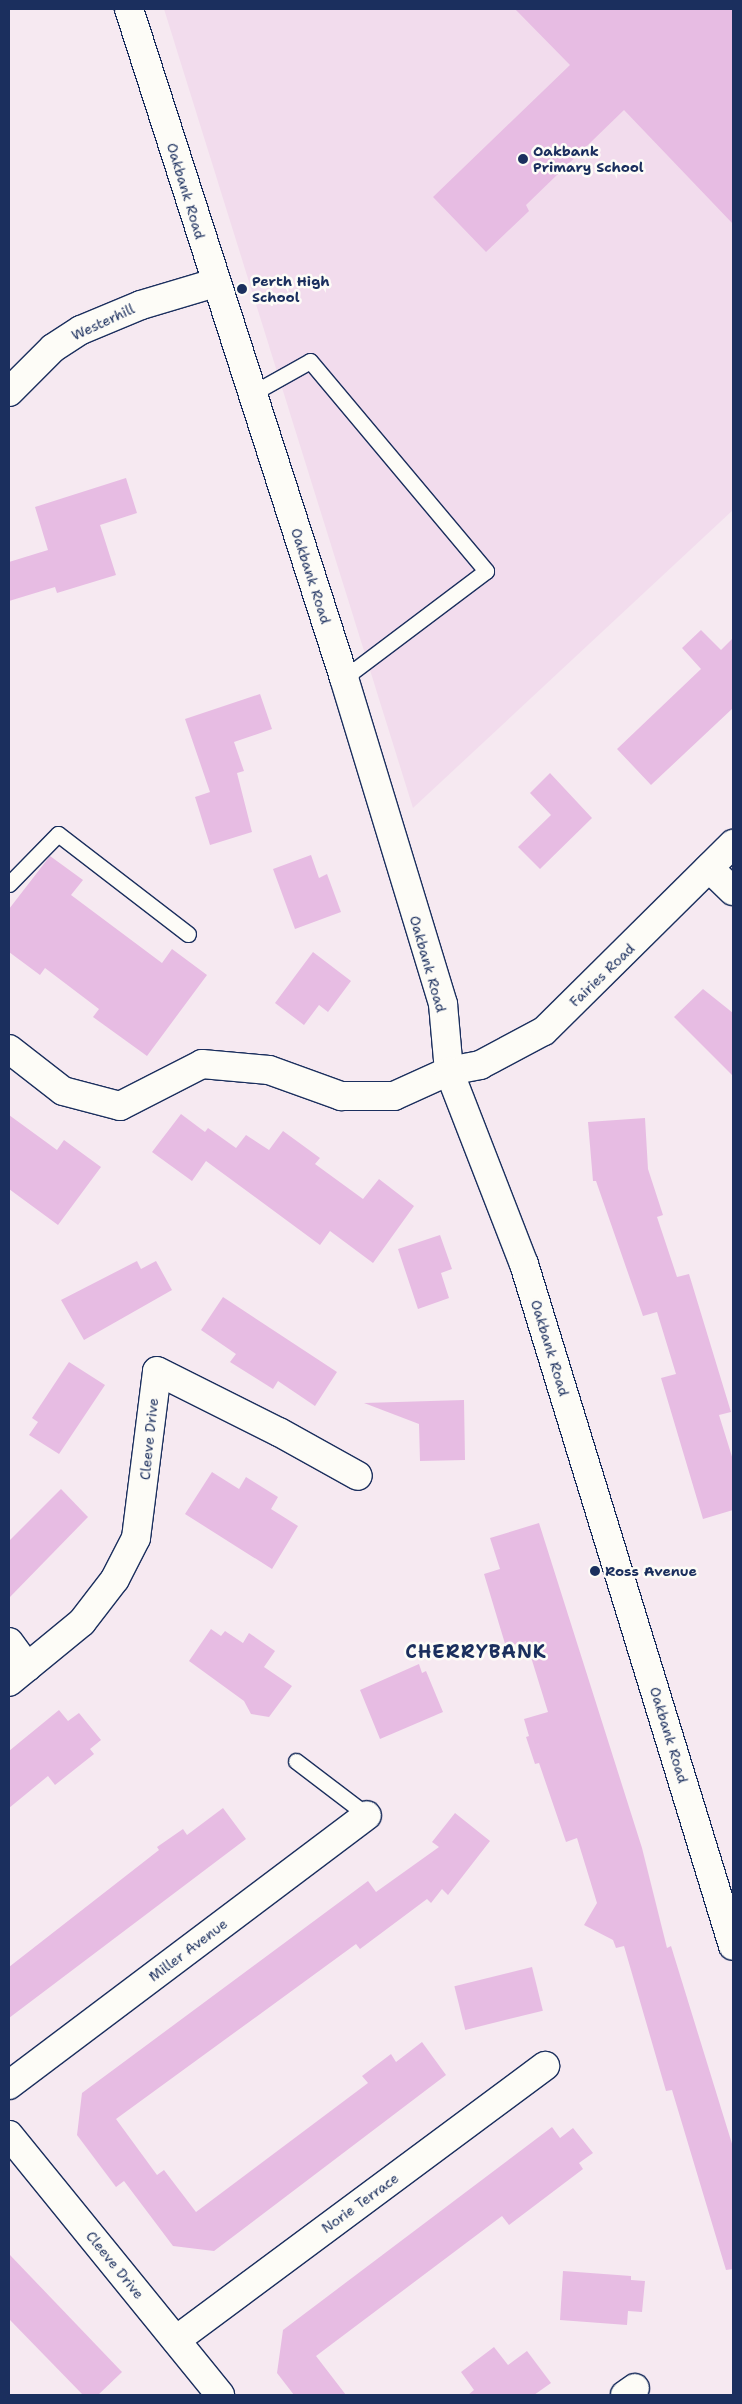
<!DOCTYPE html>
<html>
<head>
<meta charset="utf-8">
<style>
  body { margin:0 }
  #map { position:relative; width:742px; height:2404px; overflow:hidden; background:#f6e9f1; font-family:"Shantell Sans",sans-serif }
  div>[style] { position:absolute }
  .built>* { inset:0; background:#f2dced }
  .building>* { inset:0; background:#e7bce3; transform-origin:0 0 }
  .roads { filter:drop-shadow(1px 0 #1b2f5e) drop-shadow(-1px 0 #1b2f5e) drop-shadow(0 1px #1b2f5e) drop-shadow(0 -1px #1b2f5e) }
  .lane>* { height:15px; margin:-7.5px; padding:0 7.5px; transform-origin:7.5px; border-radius:7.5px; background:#fdfcf7 }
  .street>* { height:28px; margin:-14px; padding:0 14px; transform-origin:14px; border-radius:14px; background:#fdfcf7 }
  .secondary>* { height:28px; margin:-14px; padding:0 14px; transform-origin:14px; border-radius:14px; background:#fdfcf7 }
  .dots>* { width:14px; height:14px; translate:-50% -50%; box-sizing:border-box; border:2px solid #fdfcf7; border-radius:50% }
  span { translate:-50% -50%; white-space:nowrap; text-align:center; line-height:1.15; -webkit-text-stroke:5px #fdfcf7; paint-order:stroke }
  .poi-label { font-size:14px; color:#1b2f5e; font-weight:700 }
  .left { translate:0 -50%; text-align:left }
  .street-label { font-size:14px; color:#1b2f5e }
  .district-label { font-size:19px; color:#1b2f5e; font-weight:700; letter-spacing:1px }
  .frame { position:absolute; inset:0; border:10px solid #1b2f5e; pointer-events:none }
</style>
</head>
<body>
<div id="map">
  <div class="built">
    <div style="clip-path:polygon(164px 9px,733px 9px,733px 510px,413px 808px)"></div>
  </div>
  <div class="building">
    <div style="clip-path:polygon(515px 9px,733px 9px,733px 224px,624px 110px,526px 205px,529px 211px,486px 252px,433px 197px,570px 65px)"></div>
    <div style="clip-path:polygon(126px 478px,137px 513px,100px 525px,116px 575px,57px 593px,55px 587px,9px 601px,9px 562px,48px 550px,35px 507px)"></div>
    <div style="clip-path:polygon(701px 630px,721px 650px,733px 638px,733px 708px,651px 785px,617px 749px,701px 669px,682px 648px)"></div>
    <div style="clip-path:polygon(260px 694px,272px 729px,234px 742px,244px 771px,237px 773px,252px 832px,210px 845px,195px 797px,210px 792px,185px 719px)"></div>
    <div style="clip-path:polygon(550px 773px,592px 818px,540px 869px,518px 847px,551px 815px,530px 793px)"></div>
    <div style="clip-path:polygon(311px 855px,319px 878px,327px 874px,341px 912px,295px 929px,273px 869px)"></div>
    <div style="clip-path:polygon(50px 856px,83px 880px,71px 895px,162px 963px,172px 949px,207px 975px,147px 1056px,93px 1017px,99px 1009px,45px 968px,40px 975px,9px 952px,9px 909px)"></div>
    <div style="clip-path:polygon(313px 952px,351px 981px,328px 1012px,319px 1005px,304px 1025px,275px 1003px)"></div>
    <div style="clip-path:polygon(703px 989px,733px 1013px,733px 1076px,674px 1017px)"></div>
    <div style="clip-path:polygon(181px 1114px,205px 1132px,208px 1128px,236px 1148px,246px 1135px,269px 1150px,283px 1131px,320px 1158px,315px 1164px,363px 1199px,379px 1179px,414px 1206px,373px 1263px,330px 1231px,320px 1245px,206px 1161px,192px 1181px,152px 1152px)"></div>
    <div style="clip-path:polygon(9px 1115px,57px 1150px,64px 1140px,101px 1167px,58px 1225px,9px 1189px)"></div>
    <div style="clip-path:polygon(645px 1118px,648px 1169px,663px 1215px,657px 1217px,677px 1277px,689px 1274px,731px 1412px,719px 1415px,733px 1460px,733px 1510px,703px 1519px,661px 1378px,676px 1374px,657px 1312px,643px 1316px,596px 1181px,593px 1181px,588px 1122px)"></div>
    <div style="clip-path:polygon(440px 1235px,452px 1269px,441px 1273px,449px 1298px,418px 1309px,398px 1249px)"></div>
    <div style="clip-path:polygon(137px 1261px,141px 1269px,156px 1261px,172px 1290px,84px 1340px,61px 1300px)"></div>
    <div style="clip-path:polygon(223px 1297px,337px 1372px,315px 1406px,278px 1381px,273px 1389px,230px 1362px,236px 1354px,201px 1330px)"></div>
    <div style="clip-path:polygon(69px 1362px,105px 1385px,59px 1454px,29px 1435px,38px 1422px,32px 1418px)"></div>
    <div style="clip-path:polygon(464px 1400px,465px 1460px,420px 1461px,419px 1424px,364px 1403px)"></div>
    <div style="clip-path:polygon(212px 1472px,239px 1489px,246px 1477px,278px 1497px,271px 1509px,298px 1526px,272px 1569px,185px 1514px)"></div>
    <div style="clip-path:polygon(61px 1489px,88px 1517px,9px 1598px,9px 1541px)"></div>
    <div style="clip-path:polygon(539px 1523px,642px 1848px,667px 1948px,671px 1946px,733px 2147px,733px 2269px,726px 2270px,672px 2090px,666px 2091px,624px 1946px,616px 1948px,613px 1940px,584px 1925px,597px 1903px,577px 1838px,566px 1842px,539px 1763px,535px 1764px,526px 1737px,529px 1736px,524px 1719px,548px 1712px,526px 1641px,506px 1647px,484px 1574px,500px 1569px,490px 1538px)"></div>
    <div style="clip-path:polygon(211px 1629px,221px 1636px,225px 1631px,243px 1643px,249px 1633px,275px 1651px,264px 1667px,292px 1686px,269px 1717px,251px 1714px,244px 1701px,189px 1661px)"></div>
    <div style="clip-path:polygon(419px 1664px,422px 1673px,426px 1671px,443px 1712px,380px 1739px,360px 1690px)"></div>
    <div style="clip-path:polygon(59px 1710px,68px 1721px,79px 1713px,101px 1740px,90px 1749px,94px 1754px,55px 1785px,48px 1776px,9px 1808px,9px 1751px)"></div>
    <div style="clip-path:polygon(223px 1808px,246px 1839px,9px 2018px,9px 1967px,159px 1850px,157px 1847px,183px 1829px,187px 1835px)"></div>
    <div style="clip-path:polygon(455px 1813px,490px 1841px,448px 1895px,442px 1889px,431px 1903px,427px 1899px,360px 1949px,356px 1944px,116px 2119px,157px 2175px,164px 2170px,196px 2212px,368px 2083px,362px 2076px,391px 2054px,396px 2062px,422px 2042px,446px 2075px,214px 2251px,173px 2246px,124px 2181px,116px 2187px,77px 2135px,82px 2093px,368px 1881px,376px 1892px,439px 1847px,432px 1842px)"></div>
    <div style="left:532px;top:1967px;width:45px;height:80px;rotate:76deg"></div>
    <div style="clip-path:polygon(552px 2127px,560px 2138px,573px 2128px,593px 2153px,579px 2163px,583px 2169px,509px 2225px,502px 2216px,316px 2356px,346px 2395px,294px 2395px,277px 2373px,283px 2330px)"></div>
    <div style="clip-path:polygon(9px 2254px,122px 2372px,98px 2395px,83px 2395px,9px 2319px)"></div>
    <div style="clip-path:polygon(563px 2271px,631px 2276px,631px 2280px,645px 2281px,642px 2312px,628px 2311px,627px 2325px,560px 2320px)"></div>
    <div style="clip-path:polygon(494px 2347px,508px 2365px,527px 2351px,551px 2383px,534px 2395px,468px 2395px,474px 2390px,461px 2372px)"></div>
  </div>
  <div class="roads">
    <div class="lane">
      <div style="left:253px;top:393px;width:65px;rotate:-29.3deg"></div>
      <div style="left:310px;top:361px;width:274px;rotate:50deg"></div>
      <div style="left:486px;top:571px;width:178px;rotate:143deg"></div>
      <div style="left:9px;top:884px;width:70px;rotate:-45.6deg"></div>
      <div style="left:58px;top:834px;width:164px;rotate:37.6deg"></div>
      <div style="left:296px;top:1761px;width:89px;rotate:37.3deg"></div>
    </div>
    <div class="street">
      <div style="left:9px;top:392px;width:62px;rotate:-45deg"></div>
      <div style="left:53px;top:348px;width:33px;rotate:-33deg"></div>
      <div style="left:81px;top:330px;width:65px;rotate:-22.6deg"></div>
      <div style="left:141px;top:305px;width:77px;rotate:-16.6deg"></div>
      <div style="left:709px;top:868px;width:33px;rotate:44deg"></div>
      <div style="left:9px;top:1049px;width:68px;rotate:37.9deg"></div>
      <div style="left:63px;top:1091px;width:59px;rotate:14.7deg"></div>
      <div style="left:120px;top:1106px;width:92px;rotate:-27.1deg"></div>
      <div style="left:202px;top:1064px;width:67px;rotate:5.1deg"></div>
      <div style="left:269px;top:1070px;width:77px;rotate:19.9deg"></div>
      <div style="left:341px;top:1096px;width:53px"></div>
      <div style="left:394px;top:1096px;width:60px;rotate:-24.4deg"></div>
      <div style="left:449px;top:1071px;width:32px;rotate:-11deg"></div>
      <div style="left:480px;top:1065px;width:72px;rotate:-28deg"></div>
      <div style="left:544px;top:1031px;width:266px;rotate:-44.7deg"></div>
      <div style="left:9px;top:1642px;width:31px;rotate:54deg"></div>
      <div style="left:9px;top:1682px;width:94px;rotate:-39.4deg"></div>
      <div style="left:82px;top:1622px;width:54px;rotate:-52.5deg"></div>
      <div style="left:115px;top:1579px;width:46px;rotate:-62.9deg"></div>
      <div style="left:136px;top:1538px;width:168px;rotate:-82.8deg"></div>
      <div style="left:157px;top:1371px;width:136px;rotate:26.6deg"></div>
      <div style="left:279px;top:1432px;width:90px;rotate:29.1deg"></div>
      <div style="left:9px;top:2085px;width:448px;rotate:-37deg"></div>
      <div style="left:9px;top:2135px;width:335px;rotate:50.9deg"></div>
      <div style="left:176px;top:2340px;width:460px;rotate:-36.6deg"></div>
      <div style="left:625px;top:2395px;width:12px;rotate:-35deg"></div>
    </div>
    <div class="secondary">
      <div style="left:129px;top:9px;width:703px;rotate:72.18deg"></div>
      <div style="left:344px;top:678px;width:341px;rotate:73.1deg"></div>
      <div style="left:443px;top:1004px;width:67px;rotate:84.9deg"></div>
      <div style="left:449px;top:1071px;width:207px;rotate:68.8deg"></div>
      <div style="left:524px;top:1264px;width:713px;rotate:72.96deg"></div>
    </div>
  </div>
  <div class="dots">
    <div style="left:523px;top:159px;background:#1b2f5e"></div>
    <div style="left:242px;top:289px;background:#1b2f5e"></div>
    <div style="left:595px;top:1571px;background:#1b2f5e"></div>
  </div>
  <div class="poi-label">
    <span class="left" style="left:533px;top:159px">Oakbank<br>Primary School</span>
    <span class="left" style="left:252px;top:289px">Perth High<br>School</span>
    <span class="left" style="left:605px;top:1571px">Ross Avenue</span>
  </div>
  <div class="street-label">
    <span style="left:186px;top:191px;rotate:73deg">Oakbank Road</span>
    <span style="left:103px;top:322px;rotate:-25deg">Westerhill</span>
    <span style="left:311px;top:576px;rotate:72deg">Oakbank Road</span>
    <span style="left:428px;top:964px;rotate:74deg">Oakbank Road</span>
    <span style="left:602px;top:975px;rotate:-44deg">Fairies Road</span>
    <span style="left:550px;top:1348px;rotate:73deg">Oakbank Road</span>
    <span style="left:149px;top:1439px;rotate:-84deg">Cleeve Drive</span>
    <span style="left:669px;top:1735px;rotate:73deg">Oakbank Road</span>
    <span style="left:188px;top:1950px;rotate:-37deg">Miller Avenue</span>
    <span style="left:360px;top:2203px;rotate:-36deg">Norie Terrace</span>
    <span style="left:115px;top:2265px;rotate:51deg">Cleeve Drive</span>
  </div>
  <div class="district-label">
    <span style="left:476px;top:1652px">CHERRYBANK</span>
  </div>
  <div class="frame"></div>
</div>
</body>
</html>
